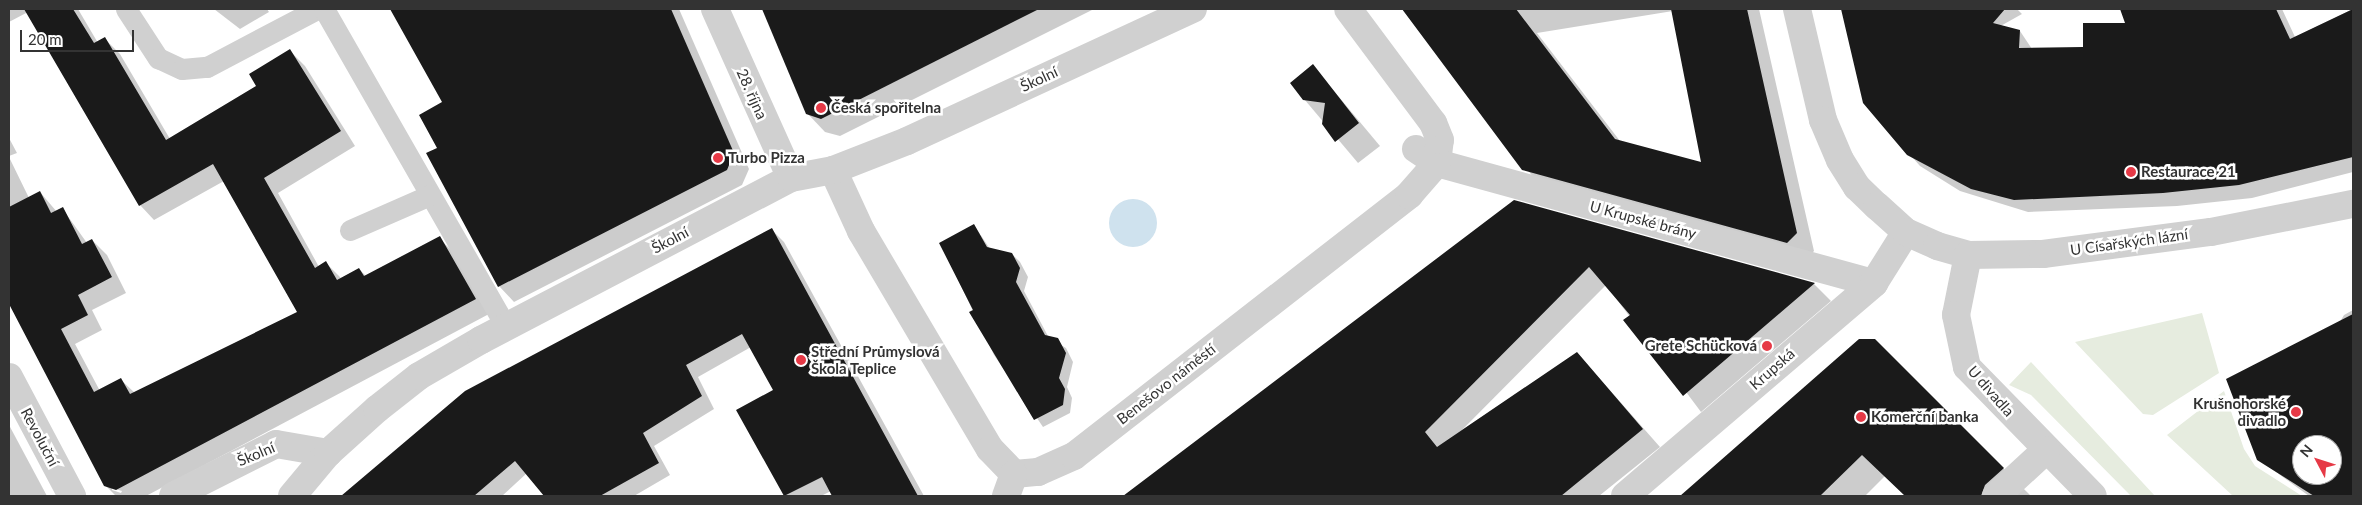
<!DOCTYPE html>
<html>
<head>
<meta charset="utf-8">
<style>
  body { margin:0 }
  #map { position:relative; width:2362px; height:505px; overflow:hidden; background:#fff; font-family:Lato,sans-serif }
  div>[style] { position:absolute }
  .green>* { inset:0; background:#e6ecdf }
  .water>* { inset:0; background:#cfe2ee }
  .round { border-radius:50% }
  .shadow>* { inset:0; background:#0003 }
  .building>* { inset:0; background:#1a1a1a }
  .service>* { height:21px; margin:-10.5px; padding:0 10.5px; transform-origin:10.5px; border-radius:10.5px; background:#d0d0d0 }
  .pedestrian>* { height:28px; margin:-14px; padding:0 14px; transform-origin:14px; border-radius:14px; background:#d0d0d0 }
  .minor>* { height:28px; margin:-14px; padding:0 14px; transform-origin:14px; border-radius:14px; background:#d0d0d0 }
  .dots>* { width:14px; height:14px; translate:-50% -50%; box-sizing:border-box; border:2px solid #fff; border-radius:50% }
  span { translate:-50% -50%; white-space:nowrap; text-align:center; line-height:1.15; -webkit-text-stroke:5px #fff; paint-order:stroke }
  .street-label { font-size:15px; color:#333 }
  .poi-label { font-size:15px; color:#333; font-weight:700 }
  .left { translate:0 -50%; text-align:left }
  .right { translate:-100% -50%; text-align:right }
  .frame { position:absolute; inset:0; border:10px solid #333; pointer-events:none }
  .north { position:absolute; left:2292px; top:435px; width:50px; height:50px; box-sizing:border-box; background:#fff; border:1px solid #adadad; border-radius:50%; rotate:310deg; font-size:14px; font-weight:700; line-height:20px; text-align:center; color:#333 }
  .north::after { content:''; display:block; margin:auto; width:18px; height:22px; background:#e63946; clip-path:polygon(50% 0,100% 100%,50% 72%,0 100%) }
  .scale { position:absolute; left:20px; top:30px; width:114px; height:22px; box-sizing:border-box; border:2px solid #333; border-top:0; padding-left:6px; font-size:15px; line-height:18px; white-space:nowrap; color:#333; -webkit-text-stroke:4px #fff; paint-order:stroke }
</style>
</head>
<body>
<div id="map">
  <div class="green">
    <div style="clip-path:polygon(2202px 313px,2219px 373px,2153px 415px,2143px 414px,2075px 342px)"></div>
    <div style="clip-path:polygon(2031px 362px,2155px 496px,2131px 496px,2031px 395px,2009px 385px)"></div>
    <div style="clip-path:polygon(2224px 391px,2244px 449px,2255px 466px,2302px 496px,2233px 496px,2167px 435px)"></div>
  </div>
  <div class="water">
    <div class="round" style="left:1109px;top:199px;width:48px;height:48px"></div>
  </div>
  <div class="shadow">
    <div style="clip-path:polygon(evenodd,9px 9px,78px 9px,98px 43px,105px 39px,120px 54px,170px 139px,257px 87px,290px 51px,305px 66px,355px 146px,278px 193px,319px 267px,326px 263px,341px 278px,359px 269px,366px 276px,439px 238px,454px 253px,489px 314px,146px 496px,116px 496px,105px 485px,9px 303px,9px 157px,29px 198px,40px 192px,57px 212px,62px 208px,87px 243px,92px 240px,107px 255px,126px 293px,92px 310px,102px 330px,75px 344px,100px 391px,121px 380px,135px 393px,298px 312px,224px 181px,154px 220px,140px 205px,28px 12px,9px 22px,9px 9px,112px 488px,122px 491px,121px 493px,112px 490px,112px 488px)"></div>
    <div style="clip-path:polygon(214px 9px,267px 9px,269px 12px,240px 29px)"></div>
    <div style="clip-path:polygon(391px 9px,679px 9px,749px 169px,742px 185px,514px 302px,499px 286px,438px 148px,444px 102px)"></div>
    <div style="clip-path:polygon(763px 9px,1094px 9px,840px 136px,825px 132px,807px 113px)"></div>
    <div style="clip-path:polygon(evenodd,1402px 9px,1759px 9px,1814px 251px,1805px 260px,1541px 187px,1402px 9px,1673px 11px,1703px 164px,1620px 141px,1537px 33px,1673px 11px)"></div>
    <div style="clip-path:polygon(1843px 9px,2017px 9px,2022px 14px,1997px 28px,2020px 31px,2032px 49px,2084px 48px,2127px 25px,2122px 9px,2282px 9px,2295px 37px,2353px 9px,2353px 172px,2252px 198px,2177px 206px,2028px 212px,1960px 191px,1920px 166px,1864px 102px)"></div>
    <div style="clip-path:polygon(1313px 66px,1380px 146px,1358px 163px,1304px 99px)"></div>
    <div style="clip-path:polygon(9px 138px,17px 153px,9px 156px)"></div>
    <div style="clip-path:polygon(1514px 202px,1814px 284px,1831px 301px,1701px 412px,1606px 285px,1462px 430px,1577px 353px,1660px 447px,1599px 496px,1348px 496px,1329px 482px,1314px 496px,1127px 496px)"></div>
    <div style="clip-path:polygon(974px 225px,990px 249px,1012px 254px,1020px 262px,1028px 277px,1024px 291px,1049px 338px,1066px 348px,1073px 362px,1067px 387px,1072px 398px,1070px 413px,1043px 427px,994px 355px,941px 244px)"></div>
    <div style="clip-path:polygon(772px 230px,784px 242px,924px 496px,834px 496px,831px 491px,821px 496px,785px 496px,738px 411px,775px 390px,751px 347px,698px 377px,714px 409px,654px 446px,670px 475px,634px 496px,546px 496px,527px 473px,502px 496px,350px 496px,364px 478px)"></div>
    <div style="clip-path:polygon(evenodd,2353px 310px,2353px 496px,2309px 496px,2258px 459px,2344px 315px,2353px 310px,2302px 445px,2332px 445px,2332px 475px,2302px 475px,2302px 445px)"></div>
    <div style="clip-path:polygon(1860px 340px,1874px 340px,2031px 496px,1906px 496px,1885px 476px,1865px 496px,1682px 496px)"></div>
    <div style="clip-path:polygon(9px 425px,47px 496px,9px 496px)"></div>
  </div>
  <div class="building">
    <div style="clip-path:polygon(24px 9px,73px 9px,94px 43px,105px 37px,166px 140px,256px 86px,249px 74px,290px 49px,341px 131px,264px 178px,315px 268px,326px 261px,337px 280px,359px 268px,364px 276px,440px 236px,476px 299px,116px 490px,104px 486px,9px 304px,9px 207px,40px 191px,51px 213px,63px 207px,82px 244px,92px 239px,112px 277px,78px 295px,88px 315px,61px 329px,94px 392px,121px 378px,130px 394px,297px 312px,213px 164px,139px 206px)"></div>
    <div style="clip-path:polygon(390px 9px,671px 9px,734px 153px,727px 170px,498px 287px,426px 153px,437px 148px,419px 115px,442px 102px)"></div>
    <div style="clip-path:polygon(762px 9px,1039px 9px,821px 119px,806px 114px)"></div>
    <div style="clip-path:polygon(1402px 9px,1516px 9px,1615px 139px,1701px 162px,1671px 9px,1747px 9px,1797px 233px,1787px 243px,1522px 170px)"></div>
    <div style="clip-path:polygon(1841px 9px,2005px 9px,1993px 23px,2020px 30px,2019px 48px,2083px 47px,2083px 23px,2125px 23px,2120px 9px,2276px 9px,2290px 39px,2353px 9px,2353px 157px,2239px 185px,2163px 193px,2014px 200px,1971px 189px,1907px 155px,1863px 103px)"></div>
    <div style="clip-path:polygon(1313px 64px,1359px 123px,1335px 142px,1322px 124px,1325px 103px,1303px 100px,1290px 83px)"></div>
    <div style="clip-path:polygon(1514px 200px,1815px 283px,1683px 396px,1623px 320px,1630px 315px,1589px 267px,1425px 432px,1437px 447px,1577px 352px,1643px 429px,1561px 496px,1123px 496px)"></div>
    <div style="clip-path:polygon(974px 224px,987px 247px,1012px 253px,1020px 268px,1016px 282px,1045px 335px,1058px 338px,1066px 353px,1059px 378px,1065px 389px,1063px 405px,1034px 420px,969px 312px,973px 310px,939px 243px)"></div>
    <div style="clip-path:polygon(772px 228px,918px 496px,832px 496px,822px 477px,784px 496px,736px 410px,773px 390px,742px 334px,686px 365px,702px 396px,643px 433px,659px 463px,600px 496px,544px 496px,515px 461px,474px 496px,341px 496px,465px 391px)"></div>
    <div style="clip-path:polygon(evenodd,2353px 314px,2353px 496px,2314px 496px,2257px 460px,2226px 379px,2353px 314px,2302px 445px,2332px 445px,2332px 475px,2302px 475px,2302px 445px)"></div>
    <div style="clip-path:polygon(1859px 339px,1875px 339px,2004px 468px,1985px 485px,1981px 496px,1905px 496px,1862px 455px,1820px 496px,1680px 496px)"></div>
  </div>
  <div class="service">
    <div style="left:126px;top:9px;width:59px;rotate:56.9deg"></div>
    <div style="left:158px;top:58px;width:26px;rotate:25deg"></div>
    <div style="left:182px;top:69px;width:25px;rotate:-5deg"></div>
    <div style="left:207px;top:67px;width:124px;rotate:-27.8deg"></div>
    <div style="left:324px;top:9px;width:366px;rotate:60.2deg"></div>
    <div style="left:350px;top:230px;width:87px;rotate:-23.6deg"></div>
  </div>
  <div class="pedestrian">
    <div style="left:1416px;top:149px;width:25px;rotate:34deg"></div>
    <div style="left:1437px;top:163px;width:453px;rotate:15.4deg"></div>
    <div style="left:1625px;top:496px;width:328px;rotate:-40.5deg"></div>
    <div style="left:1874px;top:283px;width:60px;rotate:-57.9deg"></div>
  </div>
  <div class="minor">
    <div style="left:715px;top:9px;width:185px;rotate:65.8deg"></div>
    <div style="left:1797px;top:9px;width:114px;rotate:76.8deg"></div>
    <div style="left:1823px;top:120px;width:43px;rotate:67deg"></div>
    <div style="left:1840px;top:160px;width:32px;rotate:58deg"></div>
    <div style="left:1857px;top:187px;width:28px;rotate:44deg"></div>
    <div style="left:1877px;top:206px;width:39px;rotate:42deg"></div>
    <div style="left:1906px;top:232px;width:34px;rotate:24deg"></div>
    <div style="left:1937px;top:246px;width:32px;rotate:16deg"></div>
    <div style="left:1968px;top:255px;width:75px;rotate:-0.8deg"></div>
    <div style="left:2043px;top:254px;width:169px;rotate:-7.5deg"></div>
    <div style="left:2211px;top:232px;width:145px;rotate:-11.2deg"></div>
    <div style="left:833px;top:170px;width:67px;rotate:65.3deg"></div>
    <div style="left:861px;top:231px;width:253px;rotate:59.4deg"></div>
    <div style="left:990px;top:449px;width:35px;rotate:46deg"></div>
    <div style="left:1014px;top:474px;width:24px;rotate:-5deg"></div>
    <div style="left:1038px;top:472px;width:39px;rotate:-24deg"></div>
    <div style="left:1074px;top:456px;width:425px;rotate:-37.9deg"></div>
    <div style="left:1409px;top:195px;width:43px;rotate:-48.8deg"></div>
    <div style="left:1437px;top:163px;width:23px;rotate:-83deg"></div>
    <div style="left:1440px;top:140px;width:18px;rotate:-112deg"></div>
    <div style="left:1433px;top:123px;width:142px;rotate:-126.7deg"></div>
    <div style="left:1968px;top:255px;width:61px;rotate:101.3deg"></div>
    <div style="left:1956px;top:315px;width:53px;rotate:78.1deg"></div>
    <div style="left:1967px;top:367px;width:180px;rotate:45.7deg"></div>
    <div style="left:9px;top:377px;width:135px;rotate:62.1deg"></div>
    <div style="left:173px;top:496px;width:115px;rotate:-26.8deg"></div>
    <div style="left:276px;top:444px;width:53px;rotate:9.8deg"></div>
    <div style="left:292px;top:496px;width:56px;rotate:-50.1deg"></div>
    <div style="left:328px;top:453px;width:66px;rotate:-41.9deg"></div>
    <div style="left:377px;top:409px;width:53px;rotate:-38.2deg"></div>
    <div style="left:419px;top:376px;width:72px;rotate:-30.1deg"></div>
    <div style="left:481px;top:340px;width:350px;rotate:-27.6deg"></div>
    <div style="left:791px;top:178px;width:43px;rotate:-10.8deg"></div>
    <div style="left:833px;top:170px;width:79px;rotate:-21.4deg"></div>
    <div style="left:907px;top:141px;width:315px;rotate:-24.8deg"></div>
    <div style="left:1006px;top:496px;width:23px;rotate:-70deg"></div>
    <div style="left:1996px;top:496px;width:68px;rotate:-42.6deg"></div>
  </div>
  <div class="dots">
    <div style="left:821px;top:108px;background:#e63946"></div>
    <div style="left:718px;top:158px;background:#e63946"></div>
    <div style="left:2131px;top:172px;background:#e63946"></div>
    <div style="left:1767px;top:346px;background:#e63946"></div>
    <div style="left:801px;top:360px;background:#e63946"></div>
    <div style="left:2296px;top:412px;background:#e63946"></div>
    <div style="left:1861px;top:417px;background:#e63946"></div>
  </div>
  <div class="street-label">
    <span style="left:1039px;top:79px;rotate:-25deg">Školní</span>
    <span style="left:752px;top:94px;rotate:66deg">28. října</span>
    <span style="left:1643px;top:220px;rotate:15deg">U Krupské brány</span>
    <span style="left:670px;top:240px;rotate:-28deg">Školní</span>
    <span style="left:2129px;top:242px;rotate:-8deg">U Císařských lázní</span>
    <span style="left:1772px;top:369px;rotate:-41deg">Krupská</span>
    <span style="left:1166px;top:384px;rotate:-38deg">Benešovo náměstí</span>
    <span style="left:1991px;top:391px;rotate:49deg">U divadla</span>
    <span style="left:40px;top:437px;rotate:62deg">Revoluční</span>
    <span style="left:256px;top:454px;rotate:-23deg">Školní</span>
  </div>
  <div class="poi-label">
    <span class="left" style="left:831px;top:108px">Česká spořitelna</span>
    <span class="left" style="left:728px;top:158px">Turbo Pizza</span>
    <span class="left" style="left:2141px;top:172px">Restaurace 21</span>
    <span class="right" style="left:1757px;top:346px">Grete Schücková</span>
    <span class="left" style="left:811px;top:360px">Střední Průmyslová<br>Škola Teplice</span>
    <span class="right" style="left:2286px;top:412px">Krušnohorské<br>divadlo</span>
    <span class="left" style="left:1871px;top:417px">Komerční banka</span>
  </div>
  <div class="frame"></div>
  <div class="north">N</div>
  <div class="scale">20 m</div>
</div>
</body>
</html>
